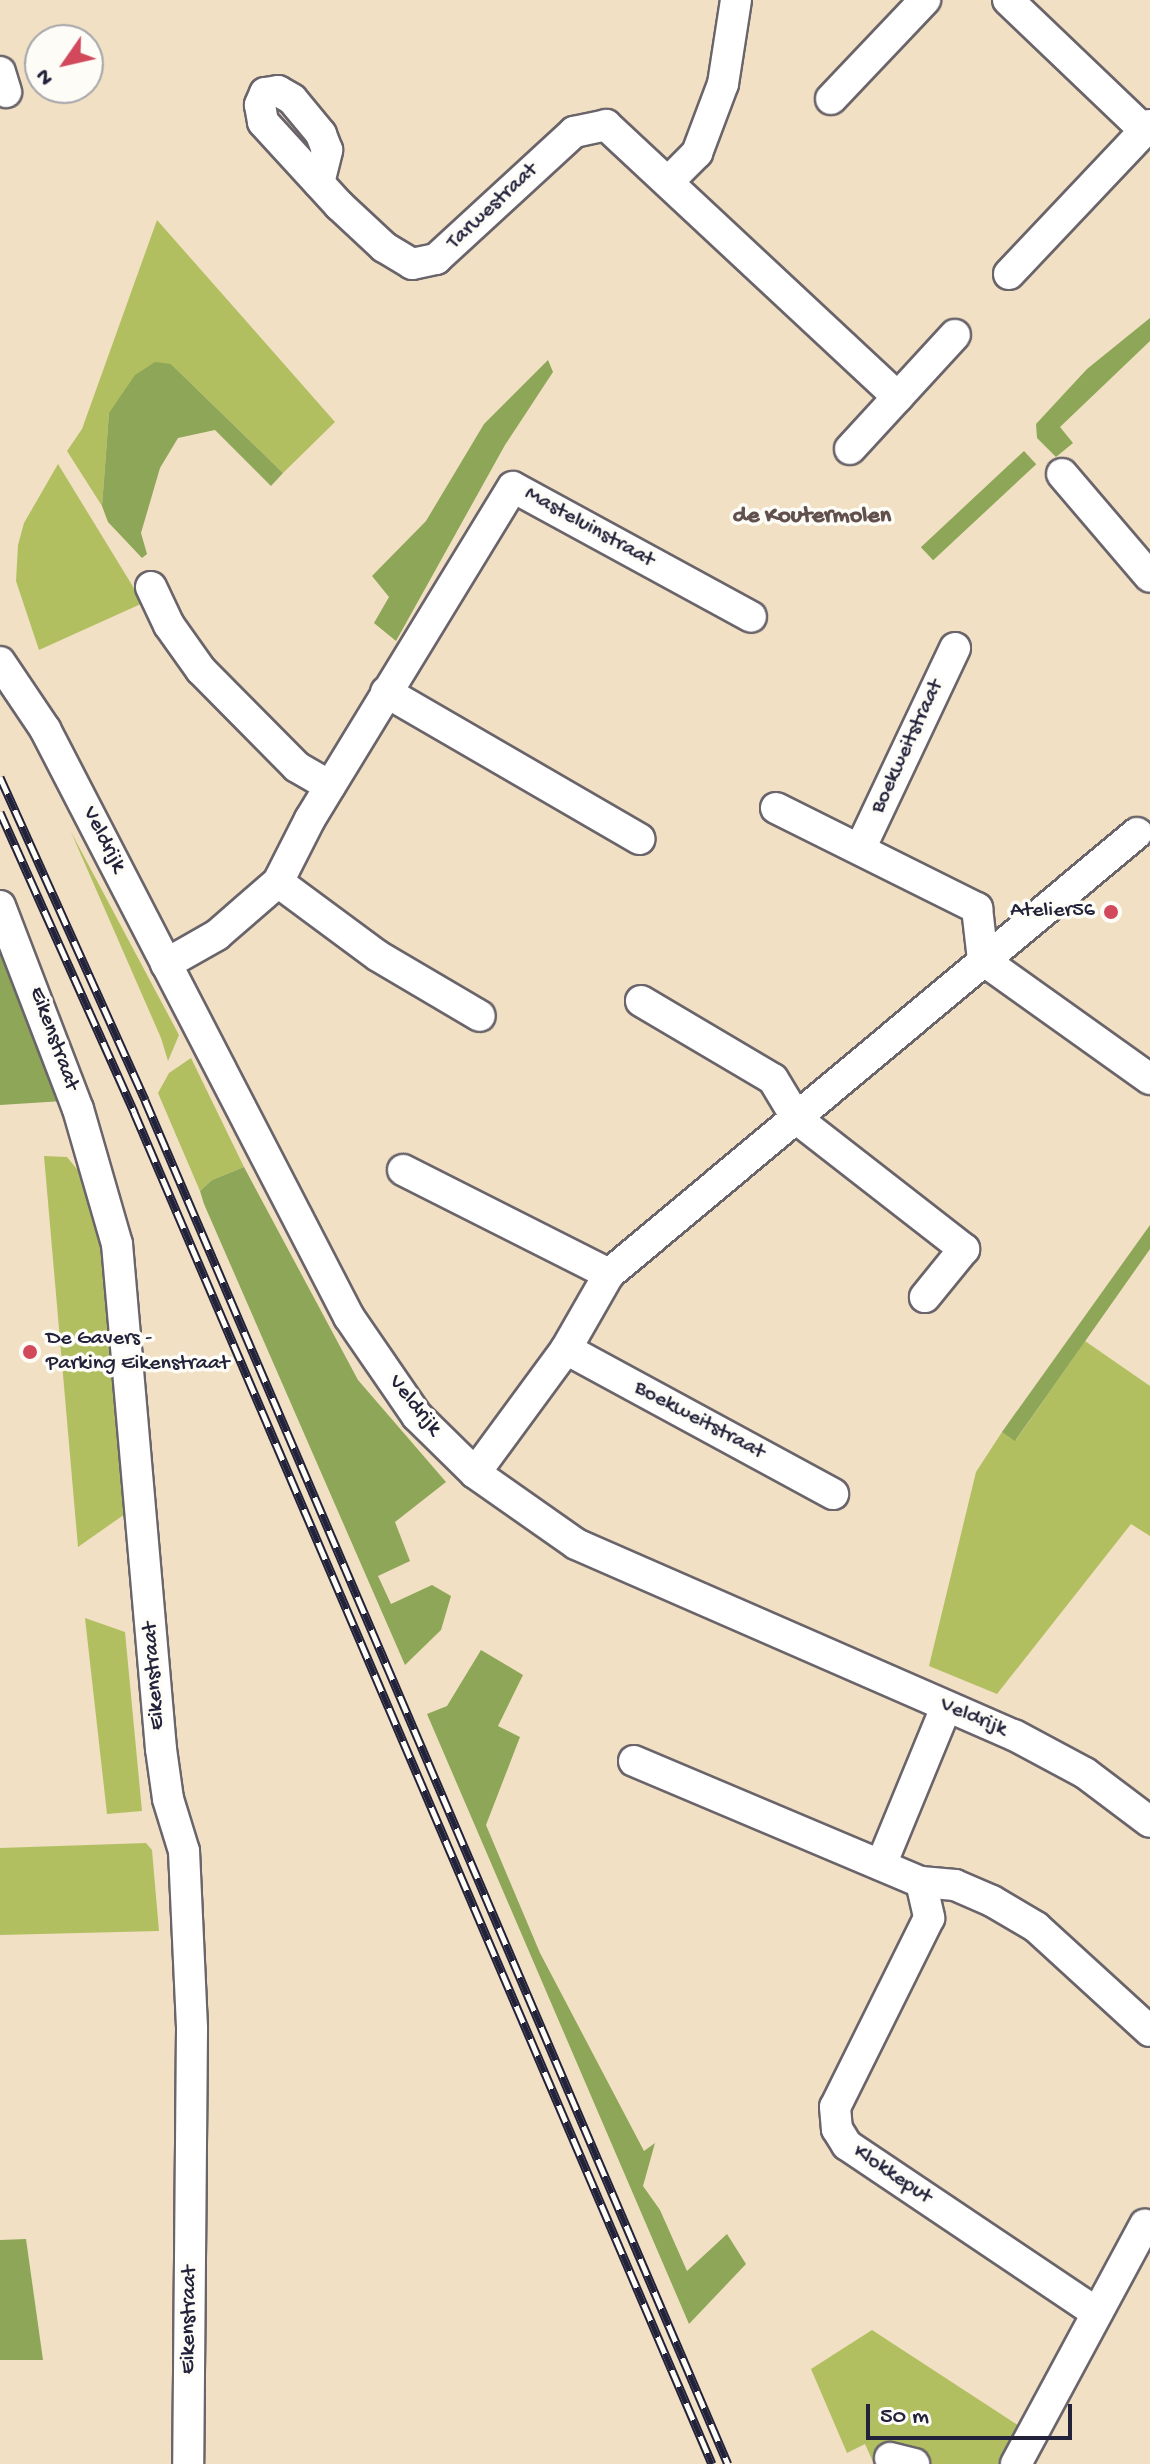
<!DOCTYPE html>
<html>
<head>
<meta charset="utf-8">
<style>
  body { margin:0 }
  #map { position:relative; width:1150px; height:2464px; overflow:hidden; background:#f1e0c3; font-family:"Gochi Hand",sans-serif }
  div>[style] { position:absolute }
  .green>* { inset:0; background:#b2bf61 }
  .forest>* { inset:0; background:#8da657; transform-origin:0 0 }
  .roads { filter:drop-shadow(2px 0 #6a646b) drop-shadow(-2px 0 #6a646b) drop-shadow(0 2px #6a646b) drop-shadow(0 -2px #6a646b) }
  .street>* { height:30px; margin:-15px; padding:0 15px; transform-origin:15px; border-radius:15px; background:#fff }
  .rail>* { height:9px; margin-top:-4.5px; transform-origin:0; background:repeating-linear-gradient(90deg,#fdfcf7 0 18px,#22223b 0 36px); box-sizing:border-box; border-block:2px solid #22223b }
  .dots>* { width:22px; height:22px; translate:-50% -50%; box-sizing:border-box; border:4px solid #fdfcf7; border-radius:50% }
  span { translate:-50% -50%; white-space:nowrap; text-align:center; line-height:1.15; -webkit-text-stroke:7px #fdfcf7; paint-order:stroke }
  .street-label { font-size:22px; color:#22223b }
  .poi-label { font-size:22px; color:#22223b }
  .right { translate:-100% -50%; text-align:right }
  .left { translate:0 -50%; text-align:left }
  .neighbourhood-label { font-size:24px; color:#61504c; font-weight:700 }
  .north { position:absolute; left:24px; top:24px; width:80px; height:80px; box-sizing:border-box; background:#fdfcf7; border:2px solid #a5a5ac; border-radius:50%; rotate:236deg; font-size:22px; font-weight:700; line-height:32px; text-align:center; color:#22223b }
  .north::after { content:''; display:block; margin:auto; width:28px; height:36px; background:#d1495b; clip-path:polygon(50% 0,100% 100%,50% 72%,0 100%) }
  .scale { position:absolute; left:866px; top:2404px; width:206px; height:36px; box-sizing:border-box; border:4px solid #22223b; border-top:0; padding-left:10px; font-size:24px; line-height:28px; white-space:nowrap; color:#22223b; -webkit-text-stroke:6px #fdfcf7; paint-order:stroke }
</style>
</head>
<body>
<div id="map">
  <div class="green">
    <div style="clip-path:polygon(157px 220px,335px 422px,283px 473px,171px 364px,109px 413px,102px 506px,67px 451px,82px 429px)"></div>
    <div style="clip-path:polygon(58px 464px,143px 603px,39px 650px,16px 581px,18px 545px,24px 523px)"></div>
    <div style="clip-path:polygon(71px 832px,179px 1035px,168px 1061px,161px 1038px)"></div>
    <div style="clip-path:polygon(191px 1058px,244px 1167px,212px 1180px,200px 1191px,158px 1093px,169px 1073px)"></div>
    <div style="clip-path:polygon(44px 1156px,67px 1157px,86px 1180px,101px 1247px,125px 1514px,78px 1547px)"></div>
    <div style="clip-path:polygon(1085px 1341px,1150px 1386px,1150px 1536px,1131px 1524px,997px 1694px,929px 1666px,976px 1472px,1002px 1432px,1016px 1440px)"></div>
    <div style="clip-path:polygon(85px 1618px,125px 1632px,142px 1811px,107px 1814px)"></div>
    <div style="clip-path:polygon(146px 1843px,152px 1850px,159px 1931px,0 1935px,0 1848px)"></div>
    <div style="clip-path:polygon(872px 2330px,1039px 2439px,1028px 2464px,874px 2464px,865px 2444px,847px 2453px,811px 2369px)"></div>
  </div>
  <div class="forest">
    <div style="clip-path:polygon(1150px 318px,1150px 341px,1060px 427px,1073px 443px,1056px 457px,1037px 438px,1036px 424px,1087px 369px)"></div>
    <div style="clip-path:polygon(548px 360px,553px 372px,505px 445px,396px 641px,374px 623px,389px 597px,372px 576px,426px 521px,484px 424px)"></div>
    <div style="clip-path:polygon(155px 362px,171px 364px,283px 473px,271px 486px,215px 430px,178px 438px,160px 468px,141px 533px,147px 554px,142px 558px,108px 522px,102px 506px,109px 413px,135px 375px)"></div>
    <div style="left:1024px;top:451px;width:18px;height:141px;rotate:47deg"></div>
    <div style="clip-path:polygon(0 933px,63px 1101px,0 1105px)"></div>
    <div style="clip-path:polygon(244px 1167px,358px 1380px,446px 1482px,395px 1522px,410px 1561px,378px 1576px,391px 1604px,432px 1585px,451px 1596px,441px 1630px,405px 1665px,204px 1204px,200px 1191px,212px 1180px)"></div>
    <div style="clip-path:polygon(1150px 1225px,1150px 1249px,1015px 1441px,1002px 1432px)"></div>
    <div style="clip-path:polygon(481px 1650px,523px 1675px,498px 1726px,520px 1737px,486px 1825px,540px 1953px,644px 2151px,655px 2143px,643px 2186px,660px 2210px,687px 2271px,727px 2234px,746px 2264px,689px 2324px,427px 1714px,447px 1706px)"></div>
    <div style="clip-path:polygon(26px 2239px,43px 2360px,0 2360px,0 2240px)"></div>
  </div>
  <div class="roads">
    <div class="street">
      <div style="left:1008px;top:0;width:190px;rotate:43.7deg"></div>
      <div style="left:0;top:72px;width:21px;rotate:73deg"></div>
      <div style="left:831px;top:99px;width:137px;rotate:-46.5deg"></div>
      <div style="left:669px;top:181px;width:40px;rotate:-45deg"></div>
      <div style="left:697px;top:153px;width:74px;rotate:-69.4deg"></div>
      <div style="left:723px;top:84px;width:85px;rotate:-81.2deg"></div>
      <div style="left:319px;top:183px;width:34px;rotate:-76deg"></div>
      <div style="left:327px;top:150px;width:17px;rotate:-111deg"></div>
      <div style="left:321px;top:134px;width:45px;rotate:-129.6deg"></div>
      <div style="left:292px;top:99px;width:16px;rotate:-150deg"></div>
      <div style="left:278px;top:91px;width:13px;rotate:171deg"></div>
      <div style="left:265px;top:93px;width:13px;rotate:113deg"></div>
      <div style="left:260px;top:105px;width:17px;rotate:80deg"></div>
      <div style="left:263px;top:122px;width:113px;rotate:47.5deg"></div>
      <div style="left:339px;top:205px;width:62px;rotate:43deg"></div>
      <div style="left:384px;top:247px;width:33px;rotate:31deg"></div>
      <div style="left:412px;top:264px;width:25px;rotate:-12deg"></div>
      <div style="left:436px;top:259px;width:188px;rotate:-42.6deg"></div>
      <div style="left:574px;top:132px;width:33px;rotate:-12deg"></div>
      <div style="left:606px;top:125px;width:399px;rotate:43deg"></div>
      <div style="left:1009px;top:274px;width:205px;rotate:-46.6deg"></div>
      <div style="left:850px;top:449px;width:155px;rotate:-47.4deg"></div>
      <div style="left:1062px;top:474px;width:135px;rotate:49.5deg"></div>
      <div style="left:151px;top:587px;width:42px;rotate:64.7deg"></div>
      <div style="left:169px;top:625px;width:55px;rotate:54.6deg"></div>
      <div style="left:201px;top:670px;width:136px;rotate:45.3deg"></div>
      <div style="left:297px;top:767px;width:38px;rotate:30deg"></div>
      <div style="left:0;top:662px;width:81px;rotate:56.1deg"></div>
      <div style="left:45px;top:729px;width:662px;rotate:62.66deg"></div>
      <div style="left:349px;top:1317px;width:120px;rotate:55.5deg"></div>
      <div style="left:417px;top:1416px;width:81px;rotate:44.5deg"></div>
      <div style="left:475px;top:1473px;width:123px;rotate:35.1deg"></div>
      <div style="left:576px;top:1544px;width:478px;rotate:23.6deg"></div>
      <div style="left:1014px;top:1735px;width:81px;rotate:28.2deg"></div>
      <div style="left:1085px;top:1773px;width:81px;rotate:37deg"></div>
      <div style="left:386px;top:692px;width:293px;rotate:30.1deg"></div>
      <div style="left:776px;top:808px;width:225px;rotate:26.5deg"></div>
      <div style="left:977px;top:908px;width:52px;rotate:83.4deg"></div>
      <div style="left:983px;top:960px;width:205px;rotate:35.5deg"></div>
      <div style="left:861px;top:847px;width:220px;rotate:-64.7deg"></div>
      <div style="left:278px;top:882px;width:124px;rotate:36.5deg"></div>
      <div style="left:378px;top:956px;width:118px;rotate:30.5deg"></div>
      <div style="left:0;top:906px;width:217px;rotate:69deg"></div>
      <div style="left:78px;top:1109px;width:141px;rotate:73.9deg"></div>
      <div style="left:117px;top:1244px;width:507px;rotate:85.02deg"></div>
      <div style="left:161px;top:1749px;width:50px;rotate:82deg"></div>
      <div style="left:168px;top:1799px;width:54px;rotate:72.9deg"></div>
      <div style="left:184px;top:1851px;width:178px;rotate:87.4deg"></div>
      <div style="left:192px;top:2029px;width:435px;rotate:90.5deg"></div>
      <div style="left:166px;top:964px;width:59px;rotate:-29.6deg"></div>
      <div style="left:217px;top:935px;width:81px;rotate:-41deg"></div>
      <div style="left:278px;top:882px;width:71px;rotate:-63.1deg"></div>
      <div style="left:310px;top:819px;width:389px;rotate:-58.6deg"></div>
      <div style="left:513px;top:487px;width:271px;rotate:28.6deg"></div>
      <div style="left:641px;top:1001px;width:153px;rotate:30.6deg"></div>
      <div style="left:773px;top:1079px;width:47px;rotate:59deg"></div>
      <div style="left:797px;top:1119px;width:212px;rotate:37.9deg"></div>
      <div style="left:964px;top:1249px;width:62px;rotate:129.1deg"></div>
      <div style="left:403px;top:1170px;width:231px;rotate:26.8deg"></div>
      <div style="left:566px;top:1349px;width:304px;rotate:28.5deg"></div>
      <div style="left:475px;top:1473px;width:154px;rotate:-53.7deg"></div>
      <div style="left:566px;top:1349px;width:86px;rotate:-60.2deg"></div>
      <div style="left:609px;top:1274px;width:688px;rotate:-39.87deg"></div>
      <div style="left:634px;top:1761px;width:311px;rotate:22.9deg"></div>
      <div style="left:921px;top:1882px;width:34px;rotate:5deg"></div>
      <div style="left:955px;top:1885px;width:40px;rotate:23.4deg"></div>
      <div style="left:992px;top:1901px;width:51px;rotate:30.6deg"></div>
      <div style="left:1036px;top:1927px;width:154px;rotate:42.4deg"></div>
      <div style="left:881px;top:1865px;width:171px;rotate:-67.6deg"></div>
      <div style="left:921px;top:1882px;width:37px;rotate:77deg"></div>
      <div style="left:929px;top:1918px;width:211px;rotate:116.4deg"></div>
      <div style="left:835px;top:2107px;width:22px;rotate:85deg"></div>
      <div style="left:837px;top:2129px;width:19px;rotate:58deg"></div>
      <div style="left:847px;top:2145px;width:301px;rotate:33.9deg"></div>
      <div style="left:890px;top:2458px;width:25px;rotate:14deg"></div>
      <div style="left:1016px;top:2464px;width:272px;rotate:-61.7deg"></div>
    </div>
  </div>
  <div class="rail">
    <div style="left:0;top:777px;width:354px;rotate:65.8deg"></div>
    <div style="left:145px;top:1100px;width:1483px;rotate:66.86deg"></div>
    <div style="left:0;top:812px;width:329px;rotate:65.9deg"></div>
    <div style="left:134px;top:1112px;width:1470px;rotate:66.85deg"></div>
  </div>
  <div class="dots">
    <div style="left:1111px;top:912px;background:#d1495b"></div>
    <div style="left:30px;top:1352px;background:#d1495b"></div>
  </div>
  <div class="street-label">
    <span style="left:493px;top:207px;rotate:-43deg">Tarwestraat</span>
    <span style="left:589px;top:528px;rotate:29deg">Masteluinstraat</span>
    <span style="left:908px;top:747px;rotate:-65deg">Boekweitstraat</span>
    <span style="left:103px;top:840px;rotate:63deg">Veldrijk</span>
    <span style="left:53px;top:1039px;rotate:70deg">Eikenstraat</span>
    <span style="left:414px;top:1406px;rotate:51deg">Veldrijk</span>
    <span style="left:699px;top:1421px;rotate:28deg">Boekweitstraat</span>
    <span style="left:155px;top:1676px;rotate:-94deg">Eikenstraat</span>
    <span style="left:973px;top:1718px;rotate:23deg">Veldrijk</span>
    <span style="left:892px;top:2175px;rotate:34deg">Klokkeput</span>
    <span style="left:190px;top:2320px;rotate:-89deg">Eikenstraat</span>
  </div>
  <div class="poi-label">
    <span class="right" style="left:1095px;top:912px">Atelier56</span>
    <span class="left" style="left:46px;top:1352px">De Gavers -<br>Parking Eikenstraat</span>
  </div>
  <div class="neighbourhood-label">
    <span style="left:812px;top:517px">de Koutermolen</span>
  </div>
  <div class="north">N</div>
  <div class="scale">50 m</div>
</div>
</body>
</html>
